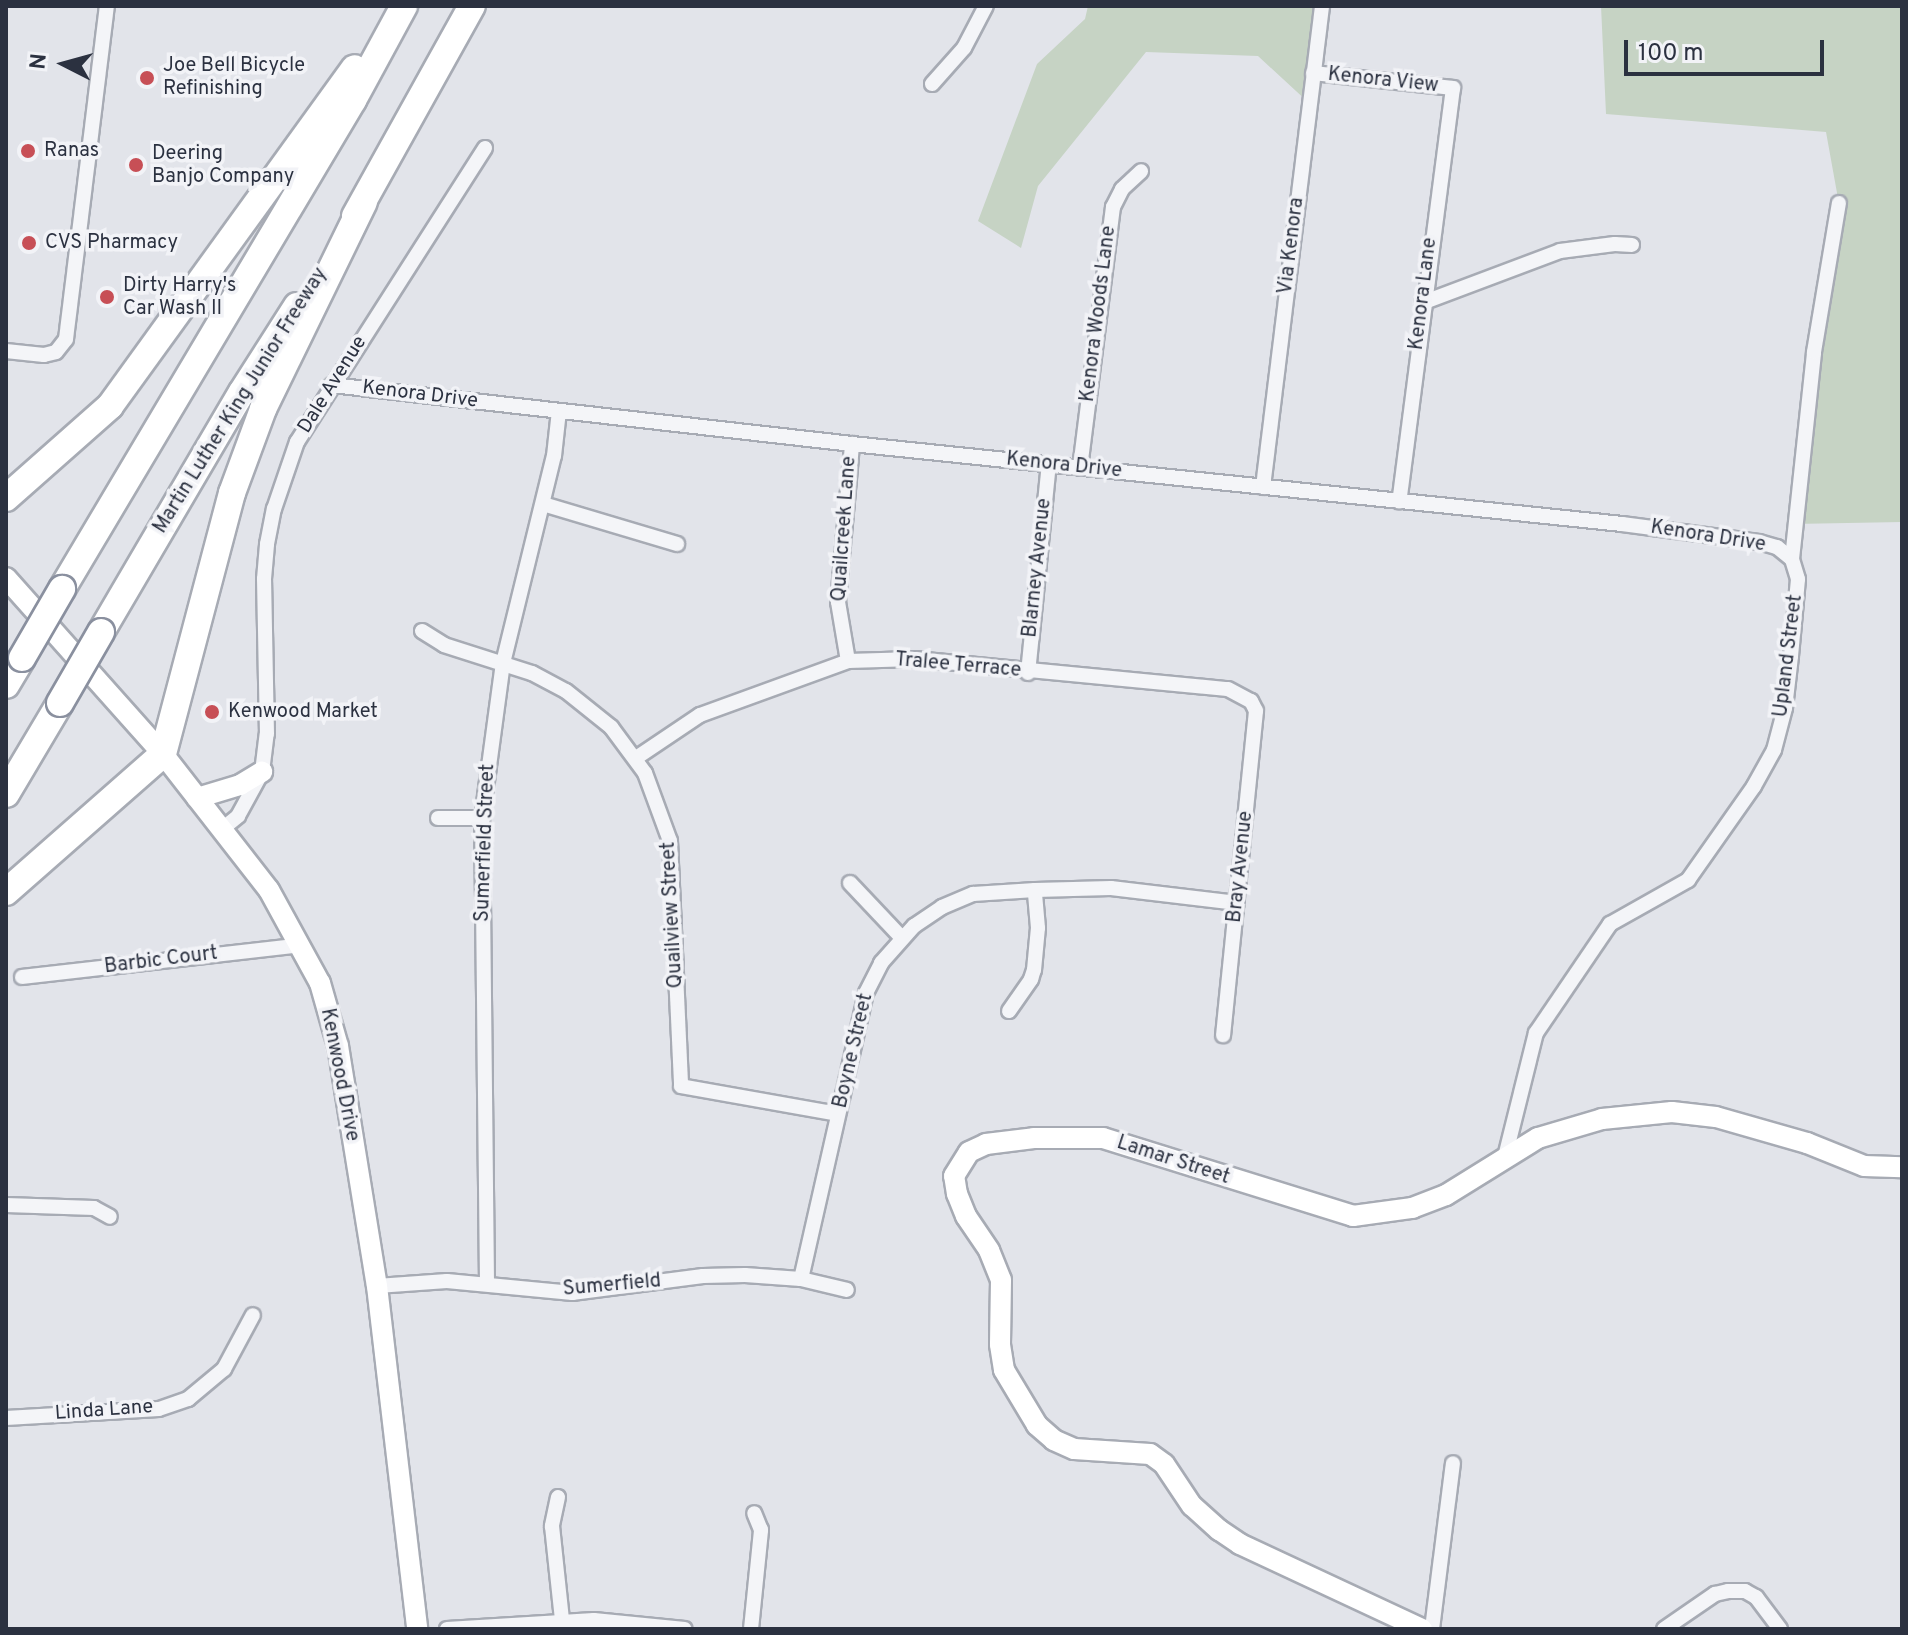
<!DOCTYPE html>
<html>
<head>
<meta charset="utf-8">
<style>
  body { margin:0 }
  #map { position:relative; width:1908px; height:1635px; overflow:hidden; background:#e2e4ea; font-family:Overpass,sans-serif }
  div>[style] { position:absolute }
  .green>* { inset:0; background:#c6d3c4 }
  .roads { filter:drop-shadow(2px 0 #a7abb4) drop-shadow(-2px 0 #a7abb4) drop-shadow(0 2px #a7abb4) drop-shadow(0 -2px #a7abb4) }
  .street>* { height:14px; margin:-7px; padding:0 7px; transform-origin:7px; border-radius:7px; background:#f4f5f8 }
  .secondary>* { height:20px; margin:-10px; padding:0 10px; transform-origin:10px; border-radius:10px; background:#fff }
  .highway>* { height:26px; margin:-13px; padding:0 13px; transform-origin:13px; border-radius:13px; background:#fff }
  .bridges { filter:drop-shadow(2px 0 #8a909f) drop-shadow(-2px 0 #8a909f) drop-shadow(0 2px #8a909f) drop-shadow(0 -2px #8a909f) }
  .highway-bridge>* { height:26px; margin:-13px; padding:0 13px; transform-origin:13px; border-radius:13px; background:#fff }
  .dots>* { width:22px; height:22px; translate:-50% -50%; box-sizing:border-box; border:4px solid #f2f3f7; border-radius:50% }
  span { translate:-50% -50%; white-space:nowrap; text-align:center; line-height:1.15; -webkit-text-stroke:7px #f2f3f7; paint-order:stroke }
  .poi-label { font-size:20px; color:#2b3140 }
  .left { translate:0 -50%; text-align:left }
  .street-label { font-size:20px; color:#2b3140 }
  .frame { position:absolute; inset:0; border:8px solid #2b3140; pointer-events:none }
  .north { position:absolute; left:24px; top:24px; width:80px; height:80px; -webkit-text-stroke:6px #f2f3f7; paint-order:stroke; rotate:276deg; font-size:22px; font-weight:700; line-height:32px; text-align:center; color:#2b3140 }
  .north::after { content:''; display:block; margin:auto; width:28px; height:36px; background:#2b3140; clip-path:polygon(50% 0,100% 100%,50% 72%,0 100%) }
  .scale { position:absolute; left:1624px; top:40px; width:200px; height:36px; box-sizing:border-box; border:4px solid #2b3140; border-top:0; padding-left:10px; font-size:24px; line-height:28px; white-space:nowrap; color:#2b3140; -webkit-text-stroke:6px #f2f3f7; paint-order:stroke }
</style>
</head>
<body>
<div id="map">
  <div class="green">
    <div style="clip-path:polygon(1088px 6px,1322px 6px,1309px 103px,1258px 56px,1146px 52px,1038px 186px,1021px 248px,978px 221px,1037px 64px,1085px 19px)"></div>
    <div style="clip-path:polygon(1601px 6px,1902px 6px,1902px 522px,1793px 524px,1839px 204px,1826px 132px,1606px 114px)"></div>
  </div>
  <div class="roads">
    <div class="street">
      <div style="left:1313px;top:73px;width:141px;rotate:6.1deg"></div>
      <div style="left:1453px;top:88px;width:417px;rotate:97.4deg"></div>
      <div style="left:932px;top:84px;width:48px;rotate:-48.4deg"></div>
      <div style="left:964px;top:48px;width:47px;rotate:-62.4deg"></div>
      <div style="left:1422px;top:303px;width:147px;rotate:-20.6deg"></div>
      <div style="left:1560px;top:251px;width:55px;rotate:-7.3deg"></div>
      <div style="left:1615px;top:244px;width:17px;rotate:3deg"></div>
      <div style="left:6px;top:351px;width:38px;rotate:6deg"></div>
      <div style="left:44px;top:355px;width:12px;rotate:-14deg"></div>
      <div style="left:56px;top:352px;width:16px;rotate:-52deg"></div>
      <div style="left:66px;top:339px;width:336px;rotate:-83deg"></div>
      <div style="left:332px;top:385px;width:523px;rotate:6.47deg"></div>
      <div style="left:852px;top:444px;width:774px;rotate:5.93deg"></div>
      <div style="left:1622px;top:524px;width:138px;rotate:7.5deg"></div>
      <div style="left:1759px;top:542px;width:19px;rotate:16deg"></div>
      <div style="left:1777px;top:547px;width:19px;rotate:39deg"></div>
      <div style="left:1080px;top:468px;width:263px;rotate:-82.8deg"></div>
      <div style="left:1113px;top:207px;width:20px;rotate:-63deg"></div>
      <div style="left:1122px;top:189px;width:26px;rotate:-43deg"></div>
      <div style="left:1263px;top:487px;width:485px;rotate:-83deg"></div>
      <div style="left:543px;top:504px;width:140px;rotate:16.6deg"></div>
      <div style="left:422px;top:631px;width:26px;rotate:32deg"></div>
      <div style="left:444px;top:645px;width:92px;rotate:17.7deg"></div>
      <div style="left:532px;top:673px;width:38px;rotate:28deg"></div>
      <div style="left:566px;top:691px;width:58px;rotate:38.7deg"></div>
      <div style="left:611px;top:727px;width:57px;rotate:53.5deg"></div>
      <div style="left:645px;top:773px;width:72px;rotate:69.8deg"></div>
      <div style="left:670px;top:841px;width:245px;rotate:87.4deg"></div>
      <div style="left:681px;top:1086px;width:159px;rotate:10.1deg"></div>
      <div style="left:848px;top:661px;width:60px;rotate:-99.6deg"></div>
      <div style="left:838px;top:602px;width:159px;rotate:-84.9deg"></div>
      <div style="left:1028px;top:673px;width:210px;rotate:-84.3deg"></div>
      <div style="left:636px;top:758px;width:77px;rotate:-33.9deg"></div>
      <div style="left:700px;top:715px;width:158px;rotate:-20deg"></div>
      <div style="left:848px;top:661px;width:67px;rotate:-1.7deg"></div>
      <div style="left:915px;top:659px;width:314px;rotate:5.5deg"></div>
      <div style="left:1228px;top:689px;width:26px;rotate:28deg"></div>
      <div style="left:1251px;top:701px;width:11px;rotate:63deg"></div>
      <div style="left:1256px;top:711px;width:326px;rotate:95.8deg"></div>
      <div style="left:438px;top:818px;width:44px"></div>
      <div style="left:221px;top:830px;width:22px;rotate:-39deg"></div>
      <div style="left:238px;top:816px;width:50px;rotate:-61.4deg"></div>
      <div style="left:262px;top:772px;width:38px;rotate:-83deg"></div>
      <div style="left:267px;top:734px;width:155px;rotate:-91.1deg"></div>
      <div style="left:264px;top:579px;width:35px;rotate:-85deg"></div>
      <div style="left:267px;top:544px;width:36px;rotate:-79deg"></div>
      <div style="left:274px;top:509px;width:71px;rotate:-71.1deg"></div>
      <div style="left:297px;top:442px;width:349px;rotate:-57.4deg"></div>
      <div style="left:850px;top:883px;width:74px;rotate:46.6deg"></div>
      <div style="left:22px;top:977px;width:281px;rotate:-6.5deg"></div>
      <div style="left:1009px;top:1011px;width:39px;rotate:-55deg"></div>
      <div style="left:1031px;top:979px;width:9px;rotate:-72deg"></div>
      <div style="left:1034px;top:970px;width:42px;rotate:-84.6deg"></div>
      <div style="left:1038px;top:928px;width:38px;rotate:-95deg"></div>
      <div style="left:1505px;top:1157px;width:128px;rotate:-76deg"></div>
      <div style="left:1536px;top:1033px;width:132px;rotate:-55.8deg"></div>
      <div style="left:1610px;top:924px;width:90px;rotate:-29.4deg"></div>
      <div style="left:1688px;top:880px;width:115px;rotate:-54.9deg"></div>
      <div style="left:1754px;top:786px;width:41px;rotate:-60.9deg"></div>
      <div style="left:1774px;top:750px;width:43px;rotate:-75.3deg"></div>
      <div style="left:1785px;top:708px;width:52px;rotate:-83.4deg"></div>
      <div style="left:1791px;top:656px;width:77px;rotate:-84.8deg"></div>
      <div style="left:1798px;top:579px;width:21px;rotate:-107deg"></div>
      <div style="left:1792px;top:559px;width:208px;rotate:-83.9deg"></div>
      <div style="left:1814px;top:352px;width:151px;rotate:-80.5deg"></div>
      <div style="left:6px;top:1205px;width:88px;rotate:2deg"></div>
      <div style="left:94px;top:1208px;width:18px;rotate:29deg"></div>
      <div style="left:801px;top:1279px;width:293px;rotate:-77.2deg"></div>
      <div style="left:866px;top:993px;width:34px;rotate:-63deg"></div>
      <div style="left:881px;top:963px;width:50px;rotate:-48.3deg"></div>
      <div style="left:914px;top:926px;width:34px;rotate:-34deg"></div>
      <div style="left:942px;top:907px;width:34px;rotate:-23deg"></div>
      <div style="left:973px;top:894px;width:62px;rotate:-3.7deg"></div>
      <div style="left:1035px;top:890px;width:76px;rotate:-1.5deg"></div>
      <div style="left:1111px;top:888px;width:127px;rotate:6.8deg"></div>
      <div style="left:487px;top:1283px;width:465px;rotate:-90.6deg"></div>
      <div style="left:482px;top:818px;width:156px;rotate:-82.3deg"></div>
      <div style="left:503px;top:663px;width:213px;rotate:-76.2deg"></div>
      <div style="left:554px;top:456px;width:45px;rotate:-83.7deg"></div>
      <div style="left:377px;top:1286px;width:70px;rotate:-4.1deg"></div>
      <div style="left:447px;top:1281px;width:126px;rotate:5.5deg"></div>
      <div style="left:572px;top:1293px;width:132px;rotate:-7.4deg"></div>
      <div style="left:703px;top:1276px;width:42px;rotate:-1.4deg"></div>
      <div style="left:745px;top:1275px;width:56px;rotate:4.1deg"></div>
      <div style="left:801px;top:1279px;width:47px;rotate:13.4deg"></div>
      <div style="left:6px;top:1418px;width:153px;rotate:-3.4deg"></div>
      <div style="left:159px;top:1409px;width:31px;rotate:-19deg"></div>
      <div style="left:188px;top:1399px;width:47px;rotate:-39.8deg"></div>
      <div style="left:224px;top:1369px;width:61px;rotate:-61.8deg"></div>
      <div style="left:558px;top:1497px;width:30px;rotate:102deg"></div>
      <div style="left:552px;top:1526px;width:104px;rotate:83.9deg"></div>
      <div style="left:447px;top:1629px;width:147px;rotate:-3.5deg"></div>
      <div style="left:594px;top:1620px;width:91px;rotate:5.6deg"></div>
      <div style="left:751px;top:1629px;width:100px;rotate:-84.2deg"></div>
      <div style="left:761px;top:1530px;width:18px;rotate:-112deg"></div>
      <div style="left:1432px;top:1629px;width:167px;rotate:-82.8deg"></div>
      <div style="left:1664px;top:1629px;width:62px;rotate:-34.5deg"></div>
      <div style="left:1715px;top:1594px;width:13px;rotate:-13deg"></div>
      <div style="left:1728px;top:1591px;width:17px"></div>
      <div style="left:1745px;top:1591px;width:13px;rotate:29deg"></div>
      <div style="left:1756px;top:1597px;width:40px;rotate:53deg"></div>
    </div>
    <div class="secondary">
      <div style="left:6px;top:578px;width:236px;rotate:48.3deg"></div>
      <div style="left:163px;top:754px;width:172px;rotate:52.1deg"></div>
      <div style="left:269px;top:890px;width:106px;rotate:61.3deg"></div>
      <div style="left:320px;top:983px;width:66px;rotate:74.1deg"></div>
      <div style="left:338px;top:1046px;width:243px;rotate:80.8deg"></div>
      <div style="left:377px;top:1286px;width:345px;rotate:83.3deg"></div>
      <div style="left:197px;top:798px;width:45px;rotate:-16.8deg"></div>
      <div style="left:240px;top:785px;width:26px;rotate:-31deg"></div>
      <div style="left:1422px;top:1629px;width:201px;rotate:-155deg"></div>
      <div style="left:1240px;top:1544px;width:25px;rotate:-146deg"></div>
      <div style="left:1219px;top:1530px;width:36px;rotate:-138deg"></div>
      <div style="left:1192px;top:1506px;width:50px;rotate:-123.7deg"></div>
      <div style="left:1164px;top:1464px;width:17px;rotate:-144deg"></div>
      <div style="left:1150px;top:1454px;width:76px;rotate:-176.2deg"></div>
      <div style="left:1074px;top:1449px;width:22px;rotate:-156deg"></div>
      <div style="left:1054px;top:1440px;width:23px;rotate:-139deg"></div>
      <div style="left:1037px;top:1425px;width:64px;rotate:-121deg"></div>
      <div style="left:1004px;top:1370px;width:26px;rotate:-99deg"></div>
      <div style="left:1000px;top:1344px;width:64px;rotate:-89.1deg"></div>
      <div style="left:1001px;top:1280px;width:32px;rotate:-112deg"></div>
      <div style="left:989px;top:1250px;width:41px;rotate:-124.1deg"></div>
      <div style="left:966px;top:1216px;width:24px;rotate:-112deg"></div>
      <div style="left:957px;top:1194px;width:18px;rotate:-99deg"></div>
      <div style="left:954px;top:1176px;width:28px;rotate:-58deg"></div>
      <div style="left:969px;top:1152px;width:19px;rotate:-25deg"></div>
      <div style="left:986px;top:1144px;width:48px;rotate:-7.1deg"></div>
      <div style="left:1034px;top:1138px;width:69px"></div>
      <div style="left:1103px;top:1138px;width:262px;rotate:17.3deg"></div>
      <div style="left:1353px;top:1216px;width:60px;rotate:-7.7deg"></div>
      <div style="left:1412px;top:1208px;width:36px;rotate:-21deg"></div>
      <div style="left:1446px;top:1195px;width:108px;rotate:-31.8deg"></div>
      <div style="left:1538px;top:1138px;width:67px;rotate:-16.5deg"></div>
      <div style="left:1602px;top:1119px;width:70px;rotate:-5.7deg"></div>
      <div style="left:1672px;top:1112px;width:44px;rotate:6.5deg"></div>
      <div style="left:1716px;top:1117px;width:95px;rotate:15.9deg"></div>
      <div style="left:1807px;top:1143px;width:61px;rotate:22deg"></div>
      <div style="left:1864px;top:1166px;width:38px;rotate:2deg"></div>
    </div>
    <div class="highway">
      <div style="left:355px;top:216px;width:240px;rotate:-60.9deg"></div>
      <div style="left:6px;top:498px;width:139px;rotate:-41.5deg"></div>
      <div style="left:110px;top:406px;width:417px;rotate:-54.1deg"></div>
      <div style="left:62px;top:589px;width:569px;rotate:-59.24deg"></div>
      <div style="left:353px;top:100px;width:107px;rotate:-61.5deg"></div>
      <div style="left:101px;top:632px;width:278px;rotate:-59.6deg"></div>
      <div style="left:242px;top:392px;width:102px;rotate:-57.4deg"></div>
      <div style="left:6px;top:685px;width:31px;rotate:-59deg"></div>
      <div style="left:6px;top:794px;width:106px;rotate:-59.3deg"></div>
      <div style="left:6px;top:892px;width:209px;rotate:-41.3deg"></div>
      <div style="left:163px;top:754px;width:270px;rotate:-75.2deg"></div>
      <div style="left:232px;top:493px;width:90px;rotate:-69.7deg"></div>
      <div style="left:263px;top:409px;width:230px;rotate:-64deg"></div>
    </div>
  </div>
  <div class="bridges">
    <div class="highway-bridge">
      <div style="left:22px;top:658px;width:80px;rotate:-59.9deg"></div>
      <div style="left:60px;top:703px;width:82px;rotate:-60deg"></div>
    </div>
  </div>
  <div class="dots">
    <div style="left:147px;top:78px;background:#c74f56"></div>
    <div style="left:28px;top:151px;background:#c74f56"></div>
    <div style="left:136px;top:165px;background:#c74f56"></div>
    <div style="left:29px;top:243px;background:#c74f56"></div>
    <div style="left:107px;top:297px;background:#c74f56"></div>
    <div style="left:212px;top:712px;background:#c74f56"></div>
  </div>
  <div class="poi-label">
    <span class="left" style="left:163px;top:78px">Joe Bell Bicycle<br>Refinishing</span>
    <span class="left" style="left:44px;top:151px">Ranas</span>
    <span class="left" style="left:152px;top:166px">Deering<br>Banjo Company</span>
    <span class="left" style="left:45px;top:243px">CVS Pharmacy</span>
    <span class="left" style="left:123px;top:298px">Dirty Harry's<br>Car Wash II</span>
    <span class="left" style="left:228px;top:712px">Kenwood Market</span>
  </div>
  <div class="street-label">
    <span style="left:1383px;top:81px;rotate:6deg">Kenora View</span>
    <span style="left:1292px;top:246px;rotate:-83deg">Via Kenora</span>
    <span style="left:1424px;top:294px;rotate:-83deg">Kenora Lane</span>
    <span style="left:1099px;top:314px;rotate:-83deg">Kenora Woods Lane</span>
    <span style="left:333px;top:385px;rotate:-58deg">Dale Avenue</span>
    <span style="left:420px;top:395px;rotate:7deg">Kenora Drive</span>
    <span style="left:241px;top:401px;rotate:-58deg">Martin Luther King Junior Freeway</span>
    <span style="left:1064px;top:466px;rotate:6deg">Kenora Drive</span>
    <span style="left:845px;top:529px;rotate:-86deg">Quailcreek Lane</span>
    <span style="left:1708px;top:537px;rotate:9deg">Kenora Drive</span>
    <span style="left:1038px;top:568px;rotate:-84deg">Blarney Avenue</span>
    <span style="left:1789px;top:656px;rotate:-83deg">Upland Street</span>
    <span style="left:958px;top:666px;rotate:5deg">Tralee Terrace</span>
    <span style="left:486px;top:843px;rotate:-88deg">Sumerfield Street</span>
    <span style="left:1241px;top:867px;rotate:-84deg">Bray Avenue</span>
    <span style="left:673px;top:915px;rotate:-93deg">Quailview Street</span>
    <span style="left:161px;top:961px;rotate:-7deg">Barbic Court</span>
    <span style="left:854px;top:1051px;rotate:-77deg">Boyne Street</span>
    <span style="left:339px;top:1075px;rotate:79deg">Kenwood Drive</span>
    <span style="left:1173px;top:1161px;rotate:18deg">Lamar Street</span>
    <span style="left:612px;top:1286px;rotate:-5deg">Sumerfield</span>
    <span style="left:104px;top:1411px;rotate:-4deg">Linda Lane</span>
  </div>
  <div class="frame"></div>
  <div class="north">N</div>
  <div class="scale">100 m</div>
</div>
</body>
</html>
